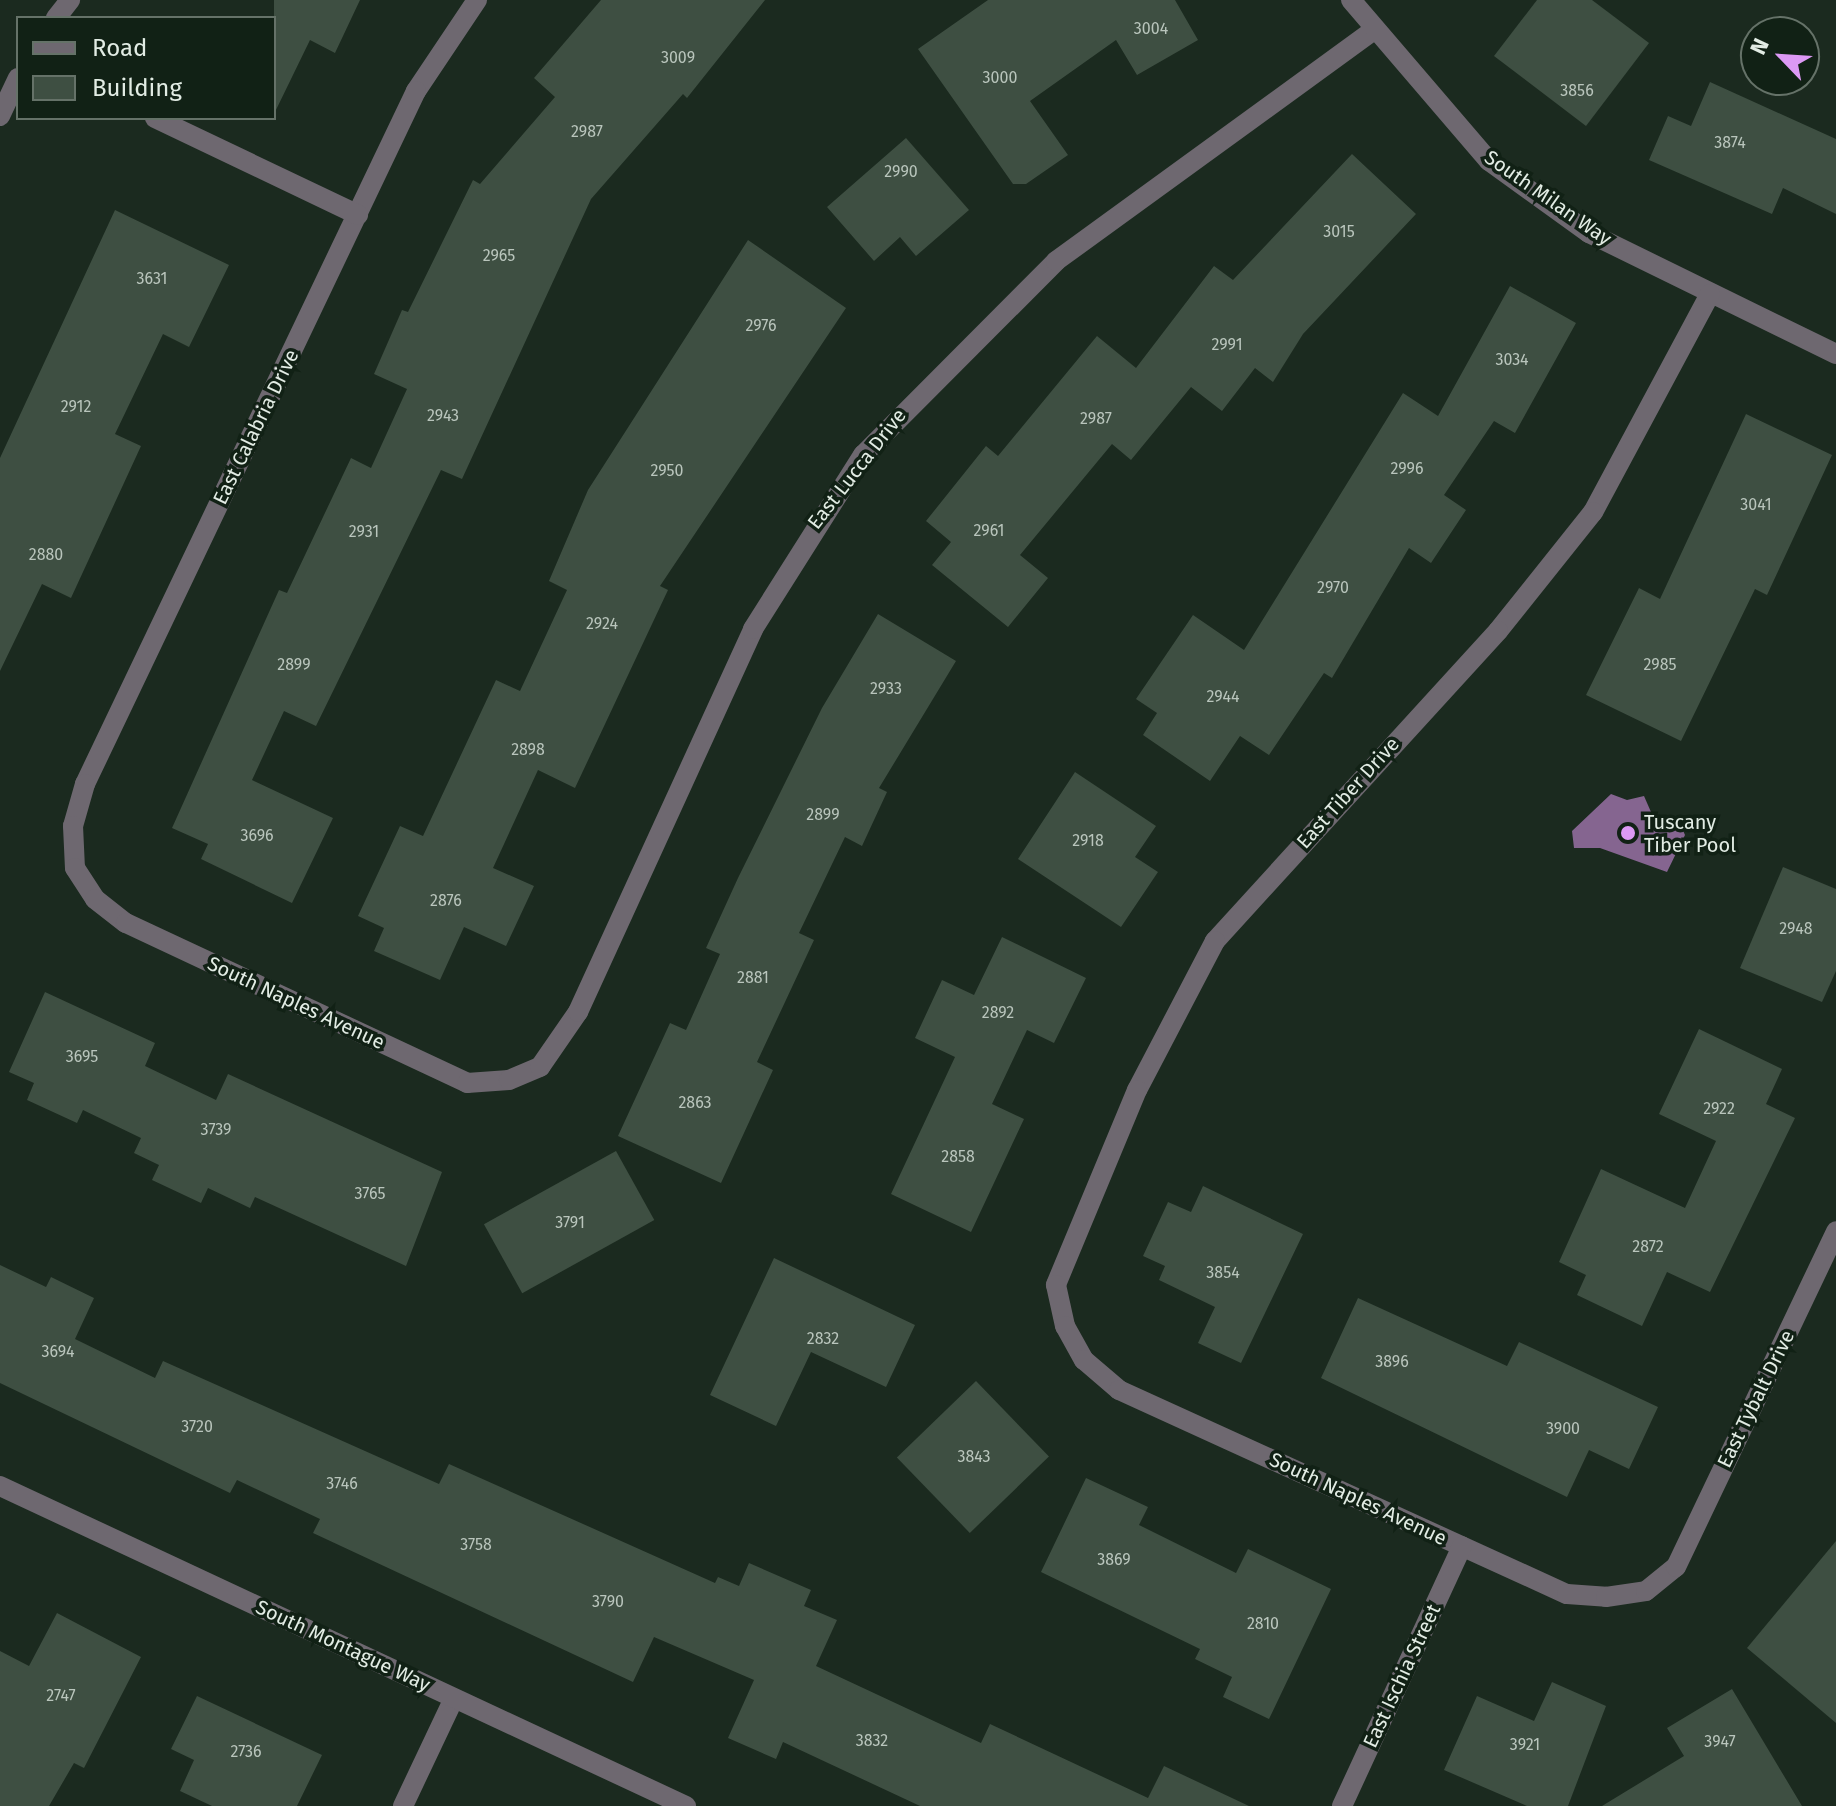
<!DOCTYPE html>
<html>
<head>
<meta charset="utf-8">
<style>
  body { margin:0 }
  #map { position:relative; width:1836px; height:1806px; overflow:hidden; background:#1b2a1f; font-family:"Fira Sans",sans-serif }
  div>[style] { position:absolute }
  .water>* { inset:0; background:#856590 }
  .building>* { inset:0; background:#3e4f42; transform-origin:0 0 }
  .minor>* { height:20px; margin:-10px; padding:0 10px; transform-origin:10px; border-radius:10px; background:#6e6870 }
  .tertiary>* { height:20px; margin:-10px; padding:0 10px; transform-origin:10px; border-radius:10px; background:#6e6870 }
  .dots>* { width:22px; height:22px; translate:-50% -50%; box-sizing:border-box; border:4px solid #112115; border-radius:50% }
  span { translate:-50% -50%; white-space:nowrap; text-align:center; line-height:1.15; -webkit-text-stroke:7px #112115; paint-order:stroke }
  .number-label { font-size:16px; color:#b9c5bc }
  .number-label span { -webkit-text-stroke-width:0 }
  .street-label { font-size:20px; color:#e2ece4 }
  .poi-label { font-size:20px; color:#e2ece4 }
  .left { translate:0 -50%; text-align:left }
  .legend { position:absolute; left:16px; top:16px; width:260px; height:104px; box-sizing:border-box; background:#112115; border:2px solid #657268; margin:0; padding:10px 14px; list-style:none; font-size:24px; color:#e2ece4 }
  .legend li { display:flex; align-items:center; gap:16px; height:40px }
  .legend b { width:40px; border:2px solid #657268 }
  .north { position:absolute; left:1740px; top:16px; width:80px; height:80px; box-sizing:border-box; background:#112115; border:2px solid #657268; border-radius:50%; rotate:295deg; font-size:22px; font-weight:700; line-height:32px; text-align:center; color:#e2ece4 }
  .north::after { content:''; display:block; margin:auto; width:28px; height:36px; background:#dc99f4; clip-path:polygon(50% 0,100% 100%,50% 72%,0 100%) }
</style>
</head>
<body>
<div id="map">
  <div class="water">
    <div style="clip-path:polygon(1611px 794px,1627px 800px,1644px 796px,1651px 812px,1681px 826px,1685px 835px,1667px 872px,1600px 848px,1574px 848px,1572px 831px)"></div>
  </div>
  <div class="building">
    <div style="clip-path:polygon(274px 0,360px 0,335px 53px,310px 40px,274px 114px)"></div>
    <div style="clip-path:polygon(601px 0,765px 0,687px 98px,683px 94px,591px 199px,462px 479px,441px 470px,316px 726px,284px 711px,252px 780px,333px 818px,292px 903px,201px 859px,208px 844px,172px 828px,279px 590px,287px 593px,351px 458px,371px 468px,407px 389px,374px 374px,402px 310px,408px 312px,473px 180px,480px 184px,555px 97px,534px 78px)"></div>
    <div style="clip-path:polygon(988px 0,1175px 0,1198px 40px,1137px 75px,1116px 40px,1030px 101px,1068px 155px,1026px 184px,1013px 184px,918px 49px)"></div>
    <div style="clip-path:polygon(1537px 0,1592px 0,1649px 43px,1586px 126px,1494px 56px)"></div>
    <div style="clip-path:polygon(1710px 82px,1836px 139px,1836px 214px,1783px 188px,1772px 214px,1649px 160px,1668px 116px,1691px 126px)"></div>
    <div style="clip-path:polygon(906px 138px,969px 210px,916px 256px,900px 237px,874px 261px,827px 207px)"></div>
    <div style="clip-path:polygon(1352px 154px,1416px 214px,1303px 334px,1273px 382px,1255px 368px,1222px 411px,1191px 387px,1131px 460px,1112px 444px,1020px 555px,1048px 578px,1008px 627px,932px 565px,951px 542px,926px 521px,986px 446px,998px 456px,1097px 336px,1136px 368px,1214px 266px,1233px 280px)"></div>
    <div style="clip-path:polygon(115px 210px,229px 265px,189px 347px,163px 334px,115px 434px,141px 446px,71px 598px,42px 584px,0 671px,0 458px)"></div>
    <div style="clip-path:polygon(748px 240px,846px 308px,660px 586px,668px 590px,575px 788px,538px 770px,493px 868px,534px 886px,506px 946px,464px 927px,440px 980px,374px 951px,384px 928px,358px 916px,400px 826px,423px 836px,496px 680px,520px 691px,567px 590px,549px 581px,588px 490px)"></div>
    <div style="clip-path:polygon(1510px 286px,1576px 323px,1515px 433px,1494px 421px,1444px 495px,1466px 510px,1431px 563px,1409px 548px,1332px 678px,1324px 673px,1269px 755px,1240px 736px,1210px 781px,1143px 735px,1157px 713px,1136px 699px,1193px 615px,1244px 650px,1403px 393px,1438px 416px)"></div>
    <div style="clip-path:polygon(1746px 414px,1832px 455px,1767px 595px,1755px 589px,1681px 741px,1586px 695px,1639px 588px,1660px 599px)"></div>
    <div style="clip-path:polygon(878px 614px,956px 661px,879px 788px,887px 792px,862px 846px,845px 837px,799px 933px,814px 940px,757px 1062px,773px 1070px,721px 1183px,618px 1136px,670px 1023px,686px 1030px,720px 954px,706px 948px,738px 878px,822px 708px)"></div>
    <div style="clip-path:polygon(1075px 772px,1156px 826px,1135px 857px,1158px 872px,1121px 927px,1018px 859px)"></div>
    <div style="clip-path:polygon(1783px 867px,1836px 889px,1836px 971px,1822px 1002px,1740px 968px)"></div>
    <div style="clip-path:polygon(1002px 937px,1086px 978px,1054px 1043px,1027px 1030px,992px 1104px,1024px 1119px,971px 1232px,891px 1194px,955px 1057px,915px 1038px,942px 980px,974px 995px)"></div>
    <div style="clip-path:polygon(45px 992px,155px 1043px,145px 1066px,216px 1100px,228px 1074px,442px 1172px,406px 1266px,255px 1197px,250px 1208px,208px 1188px,201px 1203px,152px 1180px,159px 1165px,134px 1153px,141px 1138px,83px 1110px,77px 1123px,27px 1100px,34px 1083px,9px 1072px)"></div>
    <div style="clip-path:polygon(1699px 1029px,1782px 1069px,1766px 1104px,1795px 1118px,1710px 1292px,1667px 1272px,1642px 1326px,1577px 1295px,1586px 1275px,1559px 1262px,1601px 1169px,1685px 1208px,1716px 1141px,1659px 1114px)"></div>
    <div style="left:616px;top:1151px;width:79px;height:151px;rotate:61deg"></div>
    <div style="clip-path:polygon(1203px 1186px,1303px 1234px,1241px 1363px,1198px 1343px,1215px 1307px,1159px 1280px,1165px 1266px,1143px 1256px,1168px 1202px,1191px 1212px)"></div>
    <div style="clip-path:polygon(774px 1258px,915px 1325px,886px 1387px,811px 1352px,776px 1426px,710px 1395px)"></div>
    <div style="clip-path:polygon(0 1265px,46px 1287px,51px 1277px,94px 1298px,75px 1339px,155px 1378px,163px 1361px,439px 1484px,449px 1464px,715px 1583px,718px 1577px,739px 1586px,749px 1563px,811px 1590px,804px 1606px,837px 1620px,816px 1666px,981px 1743px,990px 1724px,1148px 1798px,1164px 1766px,1249px 1806px,920px 1806px,783px 1742px,776px 1759px,728px 1738px,754px 1680px,654px 1637px,633px 1682px,313px 1533px,320px 1519px,237px 1480px,230px 1493px,0 1383px)"></div>
    <div style="clip-path:polygon(1358px 1298px,1507px 1366px,1519px 1342px,1658px 1407px,1629px 1469px,1589px 1450px,1567px 1497px,1321px 1378px)"></div>
    <div style="left:976px;top:1381px;width:105px;height:110px;rotate:46deg"></div>
    <div style="clip-path:polygon(1086px 1478px,1148px 1507px,1139px 1525px,1236px 1573px,1248px 1549px,1331px 1589px,1269px 1719px,1223px 1697px,1232px 1677px,1195px 1659px,1200px 1649px,1041px 1572px)"></div>
    <div style="clip-path:polygon(1836px 1541px,1836px 1723px,1747px 1648px)"></div>
    <div style="clip-path:polygon(57px 1613px,141px 1657px,84px 1768px,74px 1763px,49px 1806px,0 1806px,0 1651px,29px 1666px)"></div>
    <div style="clip-path:polygon(1552px 1682px,1606px 1706px,1568px 1806px,1527px 1806px,1444px 1770px,1477px 1696px,1534px 1721px)"></div>
    <div style="clip-path:polygon(1732px 1689px,1802px 1806px,1602px 1806px,1684px 1756px,1667px 1728px)"></div>
    <div style="clip-path:polygon(197px 1696px,322px 1755px,297px 1806px,212px 1806px,180px 1791px,194px 1760px,171px 1749px)"></div>
  </div>
  <div class="minor">
    <div style="left:477px;top:0;width:110px;rotate:123.8deg"></div>
    <div style="left:416px;top:91px;width:768px;rotate:115.53deg"></div>
    <div style="left:85px;top:784px;width:44px;rotate:105.9deg"></div>
    <div style="left:73px;top:826px;width:42px;rotate:87.3deg"></div>
    <div style="left:75px;top:868px;width:37px;rotate:57deg"></div>
    <div style="left:95px;top:899px;width:39px;rotate:38deg"></div>
    <div style="left:126px;top:923px;width:377px;rotate:25.1deg"></div>
    <div style="left:467px;top:1083px;width:42px;rotate:-4.1deg"></div>
    <div style="left:509px;top:1080px;width:34px;rotate:-23deg"></div>
    <div style="left:540px;top:1067px;width:67px;rotate:-55.4deg"></div>
    <div style="left:578px;top:1012px;width:421px;rotate:-65.4deg"></div>
    <div style="left:753px;top:629px;width:206px;rotate:-57.7deg"></div>
    <div style="left:863px;top:455px;width:274px;rotate:-45.1deg"></div>
    <div style="left:1056px;top:261px;width:391px;rotate:-36deg"></div>
    <div style="left:1351px;top:0;width:212px;rotate:49.4deg"></div>
    <div style="left:1489px;top:161px;width:123px;rotate:35.8deg"></div>
    <div style="left:1589px;top:233px;width:275px;rotate:26.1deg"></div>
    <div style="left:155px;top:118px;width:225px;rotate:25.5deg"></div>
    <div style="left:1710px;top:294px;width:247px;rotate:118.2deg"></div>
    <div style="left:1593px;top:512px;width:152px;rotate:128.6deg"></div>
    <div style="left:1498px;top:631px;width:420px;rotate:132.4deg"></div>
    <div style="left:1215px;top:941px;width:168px;rotate:117.6deg"></div>
    <div style="left:1137px;top:1090px;width:211px;rotate:112.6deg"></div>
    <div style="left:1056px;top:1285px;width:42px;rotate:77.6deg"></div>
    <div style="left:1065px;top:1326px;width:39px;rotate:61deg"></div>
    <div style="left:1084px;top:1360px;width:46px;rotate:40.6deg"></div>
    <div style="left:1119px;top:1390px;width:492px;rotate:24.5deg"></div>
    <div style="left:1567px;top:1594px;width:39px;rotate:4deg"></div>
    <div style="left:1606px;top:1597px;width:40px;rotate:-8.5deg"></div>
    <div style="left:1646px;top:1591px;width:38px;rotate:-39deg"></div>
    <div style="left:1676px;top:1567px;width:372px;rotate:-64.5deg"></div>
    <div style="left:403px;top:1806px;width:119px;rotate:-64.7deg"></div>
    <div style="left:1342px;top:1806px;width:286px;rotate:-65.2deg"></div>
  </div>
  <div class="tertiary">
    <div style="left:56px;top:18px;width:23px;rotate:-52deg"></div>
    <div style="left:0;top:116px;width:42px;rotate:-64.7deg"></div>
    <div style="left:0;top:1486px;width:757px;rotate:25.01deg"></div>
  </div>
  <div class="dots">
    <div style="left:1628px;top:833px;background:#dc99f4"></div>
  </div>
  <div class="number-label">
    <span style="left:1151px;top:29px">3004</span>
    <span style="left:678px;top:58px">3009</span>
    <span style="left:1000px;top:78px">3000</span>
    <span style="left:1577px;top:91px">3856</span>
    <span style="left:587px;top:132px">2987</span>
    <span style="left:1730px;top:143px">3874</span>
    <span style="left:901px;top:172px">2990</span>
    <span style="left:1339px;top:232px">3015</span>
    <span style="left:499px;top:256px">2965</span>
    <span style="left:152px;top:279px">3631</span>
    <span style="left:761px;top:326px">2976</span>
    <span style="left:1227px;top:345px">2991</span>
    <span style="left:1512px;top:360px">3034</span>
    <span style="left:76px;top:407px">2912</span>
    <span style="left:443px;top:416px">2943</span>
    <span style="left:1096px;top:419px">2987</span>
    <span style="left:1407px;top:469px">2996</span>
    <span style="left:667px;top:471px">2950</span>
    <span style="left:1756px;top:505px">3041</span>
    <span style="left:989px;top:531px">2961</span>
    <span style="left:364px;top:532px">2931</span>
    <span style="left:46px;top:555px">2880</span>
    <span style="left:1333px;top:588px">2970</span>
    <span style="left:602px;top:624px">2924</span>
    <span style="left:294px;top:665px">2899</span>
    <span style="left:1660px;top:665px">2985</span>
    <span style="left:886px;top:689px">2933</span>
    <span style="left:1223px;top:697px">2944</span>
    <span style="left:528px;top:750px">2898</span>
    <span style="left:823px;top:815px">2899</span>
    <span style="left:257px;top:836px">3696</span>
    <span style="left:1088px;top:841px">2918</span>
    <span style="left:446px;top:901px">2876</span>
    <span style="left:1796px;top:929px">2948</span>
    <span style="left:753px;top:978px">2881</span>
    <span style="left:998px;top:1013px">2892</span>
    <span style="left:82px;top:1057px">3695</span>
    <span style="left:695px;top:1103px">2863</span>
    <span style="left:1719px;top:1109px">2922</span>
    <span style="left:216px;top:1130px">3739</span>
    <span style="left:958px;top:1157px">2858</span>
    <span style="left:370px;top:1194px">3765</span>
    <span style="left:570px;top:1223px">3791</span>
    <span style="left:1648px;top:1247px">2872</span>
    <span style="left:1223px;top:1273px">3854</span>
    <span style="left:823px;top:1339px">2832</span>
    <span style="left:58px;top:1352px">3694</span>
    <span style="left:1392px;top:1362px">3896</span>
    <span style="left:197px;top:1427px">3720</span>
    <span style="left:1563px;top:1429px">3900</span>
    <span style="left:974px;top:1457px">3843</span>
    <span style="left:342px;top:1484px">3746</span>
    <span style="left:476px;top:1545px">3758</span>
    <span style="left:1114px;top:1560px">3869</span>
    <span style="left:608px;top:1602px">3790</span>
    <span style="left:1263px;top:1624px">2810</span>
    <span style="left:61px;top:1696px">2747</span>
    <span style="left:872px;top:1741px">3832</span>
    <span style="left:1720px;top:1742px">3947</span>
    <span style="left:1525px;top:1745px">3921</span>
    <span style="left:246px;top:1752px">2736</span>
  </div>
  <div class="street-label">
    <span style="left:1548px;top:198px;rotate:35deg">South Milan Way</span>
    <span style="left:256px;top:427px;rotate:-64deg">East Calabria Drive</span>
    <span style="left:857px;top:469px;rotate:-52deg">East Lucca Drive</span>
    <span style="left:1348px;top:793px;rotate:-48deg">East Tiber Drive</span>
    <span style="left:296px;top:1003px;rotate:25deg">South Naples Avenue</span>
    <span style="left:1756px;top:1399px;rotate:-64deg">East Tybalt Drive</span>
    <span style="left:1358px;top:1499px;rotate:25deg">South Naples Avenue</span>
    <span style="left:343px;top:1646px;rotate:25deg">South Montague Way</span>
    <span style="left:1402px;top:1676px;rotate:-65deg">East Ischia Street</span>
  </div>
  <div class="poi-label">
    <span class="left" style="left:1644px;top:834px">Tuscany<br>Tiber Pool</span>
  </div>
  <ul class="legend">
  <li><b style="height:10px;background:#6e6870"></b>Road</li>
  <li><b style="height:22px;background:#3e4f42"></b>Building</li>
  </ul>
  <div class="north">N</div>
</div>
</body>
</html>
